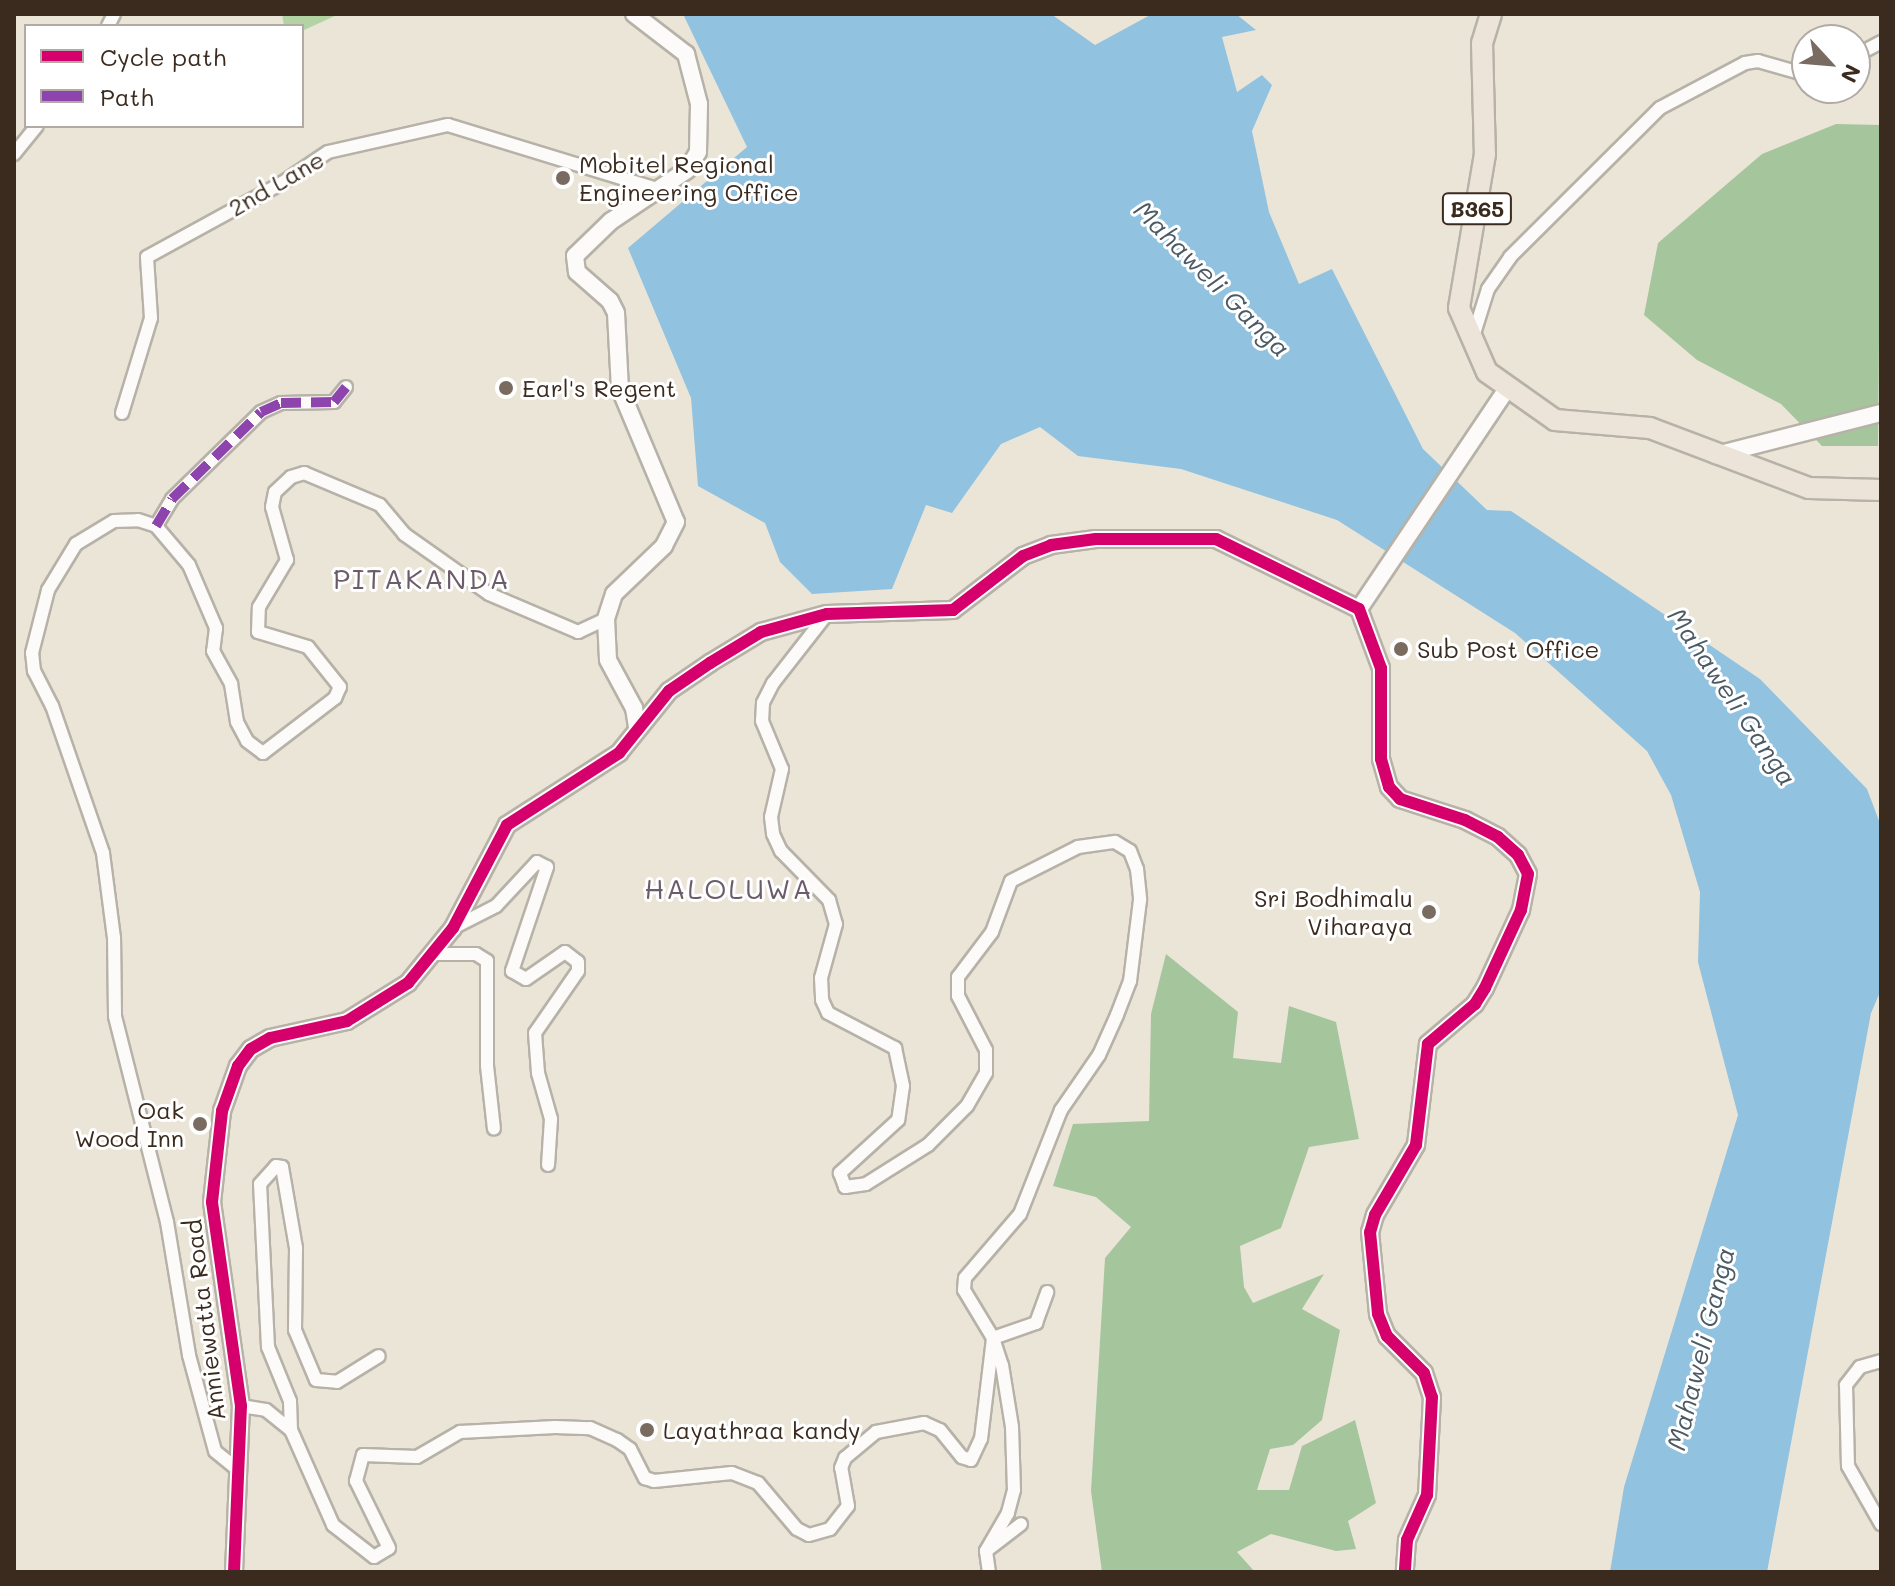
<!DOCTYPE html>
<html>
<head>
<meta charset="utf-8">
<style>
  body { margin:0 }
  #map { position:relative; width:1895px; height:1586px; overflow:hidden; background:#ebe5d8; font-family:Mali,sans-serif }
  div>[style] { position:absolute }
  .green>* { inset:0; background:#b3d3a5 }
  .forest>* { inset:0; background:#a5c59d }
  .water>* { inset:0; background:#91c2df }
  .roads { filter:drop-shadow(2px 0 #b7b2a8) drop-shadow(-2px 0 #b7b2a8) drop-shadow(0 2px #b7b2a8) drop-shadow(0 -2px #b7b2a8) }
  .minor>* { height:12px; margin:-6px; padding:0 6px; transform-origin:6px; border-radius:6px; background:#fcfbf9 }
  .tertiary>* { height:16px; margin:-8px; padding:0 8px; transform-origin:8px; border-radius:8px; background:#fcfbf9 }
  .primary>* { height:20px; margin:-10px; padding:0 10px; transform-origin:10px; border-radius:10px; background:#ece3d9 }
  .quiet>* { height:10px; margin-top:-5px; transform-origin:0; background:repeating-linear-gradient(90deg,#8e44ad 0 20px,transparent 0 30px) }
  .cycleway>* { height:12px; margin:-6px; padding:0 6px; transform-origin:6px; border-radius:6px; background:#d6006c }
  .dots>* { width:22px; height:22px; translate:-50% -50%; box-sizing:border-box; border:4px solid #fff; border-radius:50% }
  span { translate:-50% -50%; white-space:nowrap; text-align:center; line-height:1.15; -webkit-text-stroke:6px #fff; paint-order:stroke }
  .shield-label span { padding:2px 6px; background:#fff; border:2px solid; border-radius:6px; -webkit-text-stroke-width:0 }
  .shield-label { font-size:22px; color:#3b2a1e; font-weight:700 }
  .poi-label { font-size:24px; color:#3b2a1e }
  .left { translate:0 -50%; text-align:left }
  .right { translate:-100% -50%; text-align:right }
  .street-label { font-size:24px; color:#3b2a1e }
  .water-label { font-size:26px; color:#4b5a63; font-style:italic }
  .quarter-label { font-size:28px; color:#6c5c6a; letter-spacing:2px }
  .frame { position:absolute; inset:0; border:16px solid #3b2a1e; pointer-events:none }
  .legend { position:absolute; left:24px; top:24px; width:280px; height:104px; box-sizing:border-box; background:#fff; border:2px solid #b1aaa5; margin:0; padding:10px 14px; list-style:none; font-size:24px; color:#3b2a1e }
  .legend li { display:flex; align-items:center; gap:16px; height:40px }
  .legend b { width:40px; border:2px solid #b1aaa5 }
  .north { position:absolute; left:1791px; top:24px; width:80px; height:80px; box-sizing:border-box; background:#fff; border:2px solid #b1aaa5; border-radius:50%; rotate:116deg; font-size:22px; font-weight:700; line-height:32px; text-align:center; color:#3b2a1e }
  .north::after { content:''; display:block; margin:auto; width:28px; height:36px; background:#796b5f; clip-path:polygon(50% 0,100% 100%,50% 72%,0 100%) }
</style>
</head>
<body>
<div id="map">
  <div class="green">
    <div style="clip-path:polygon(282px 14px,339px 14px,302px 31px,302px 26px,284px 26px)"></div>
  </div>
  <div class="forest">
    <div style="clip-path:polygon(1836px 124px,1881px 125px,1878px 446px,1822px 446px,1781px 404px,1697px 360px,1644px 315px,1658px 243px,1762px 154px)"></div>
    <div style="clip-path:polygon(1166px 954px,1238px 1012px,1233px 1058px,1281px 1063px,1289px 1006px,1336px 1022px,1359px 1139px,1309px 1147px,1281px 1228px,1240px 1246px,1244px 1287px,1253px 1303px,1324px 1274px,1302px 1309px,1340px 1330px,1322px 1420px,1293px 1445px,1270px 1449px,1257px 1490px,1289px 1490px,1302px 1446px,1355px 1420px,1376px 1503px,1348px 1521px,1356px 1549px,1336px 1551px,1271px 1534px,1237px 1552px,1255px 1572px,1102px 1572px,1091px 1491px,1105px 1258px,1131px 1227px,1096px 1197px,1053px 1186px,1073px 1124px,1149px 1121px,1151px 1014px)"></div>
  </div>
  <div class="water">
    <div style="clip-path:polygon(683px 14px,1051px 14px,1095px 45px,1152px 14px,1236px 14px,1256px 30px,1222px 37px,1237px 92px,1262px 75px,1272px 85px,1252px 131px,1269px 212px,1299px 284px,1332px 269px,1423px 449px,1487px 510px,1511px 511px,1760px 679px,1867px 789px,1881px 826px,1881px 990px,1871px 1013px,1767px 1572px,1610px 1572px,1624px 1487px,1738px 1115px,1698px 962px,1700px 892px,1671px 795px,1647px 751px,1515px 633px,1337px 520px,1181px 469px,1078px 456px,1040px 427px,1001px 444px,952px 513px,926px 505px,892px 589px,812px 594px,780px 562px,765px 523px,698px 486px,691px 398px,628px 248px,747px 147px)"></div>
  </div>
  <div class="roads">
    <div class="minor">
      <div style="left:108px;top:26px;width:13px;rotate:-63deg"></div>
      <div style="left:1855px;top:56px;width:30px;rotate:-28deg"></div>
      <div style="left:14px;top:154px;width:36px;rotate:-51deg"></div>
      <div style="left:1472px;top:340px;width:53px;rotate:-72.6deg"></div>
      <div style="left:1488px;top:289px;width:39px;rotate:-55deg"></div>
      <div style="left:1510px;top:257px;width:211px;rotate:-44.8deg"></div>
      <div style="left:1660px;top:108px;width:96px;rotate:-27.9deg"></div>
      <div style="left:1745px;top:63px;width:13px;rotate:-9deg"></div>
      <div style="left:1758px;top:61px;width:51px;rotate:15.9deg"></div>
      <div style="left:122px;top:413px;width:99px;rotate:-73deg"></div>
      <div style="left:151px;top:318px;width:61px;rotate:-93.8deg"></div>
      <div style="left:147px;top:257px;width:154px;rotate:-28.7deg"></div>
      <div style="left:282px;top:183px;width:55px;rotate:-34deg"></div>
      <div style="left:328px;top:152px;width:123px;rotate:-12.7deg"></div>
      <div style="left:448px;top:125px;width:222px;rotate:17deg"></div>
      <div style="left:156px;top:526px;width:31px;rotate:-59deg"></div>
      <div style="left:172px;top:499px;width:124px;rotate:-44.3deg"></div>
      <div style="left:261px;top:412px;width:22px;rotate:-24deg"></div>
      <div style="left:281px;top:403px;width:53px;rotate:-1.1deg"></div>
      <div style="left:334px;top:402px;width:19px;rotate:-51deg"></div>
      <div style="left:827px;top:614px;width:88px;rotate:128deg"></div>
      <div style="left:773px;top:683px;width:22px;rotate:117deg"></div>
      <div style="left:763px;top:703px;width:18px;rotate:93deg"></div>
      <div style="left:762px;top:721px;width:52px;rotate:67.4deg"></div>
      <div style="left:782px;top:769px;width:49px;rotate:102.9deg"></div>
      <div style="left:771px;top:817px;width:17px;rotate:83deg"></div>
      <div style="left:773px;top:834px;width:19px;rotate:65deg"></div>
      <div style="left:781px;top:851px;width:69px;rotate:45.6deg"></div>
      <div style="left:829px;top:900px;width:25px;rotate:74deg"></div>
      <div style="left:836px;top:924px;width:56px;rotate:105.5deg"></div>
      <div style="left:821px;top:978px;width:22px;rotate:87deg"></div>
      <div style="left:822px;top:1000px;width:14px;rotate:65deg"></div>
      <div style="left:828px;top:1013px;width:76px;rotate:27.6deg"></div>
      <div style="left:895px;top:1048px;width:39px;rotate:78deg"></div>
      <div style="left:903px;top:1086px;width:34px;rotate:98deg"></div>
      <div style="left:898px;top:1120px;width:79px;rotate:137.6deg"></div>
      <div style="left:840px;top:1173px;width:15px;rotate:70deg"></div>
      <div style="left:845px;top:1187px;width:21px;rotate:-8deg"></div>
      <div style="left:866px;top:1184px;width:73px;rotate:-32.2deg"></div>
      <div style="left:928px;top:1145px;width:55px;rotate:-45deg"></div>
      <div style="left:967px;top:1106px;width:38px;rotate:-60deg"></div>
      <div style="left:986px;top:1073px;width:23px;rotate:-90deg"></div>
      <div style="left:986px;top:1050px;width:61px;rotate:-117.4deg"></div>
      <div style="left:958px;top:996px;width:19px;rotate:-90deg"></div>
      <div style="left:958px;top:977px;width:56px;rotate:-52.9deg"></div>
      <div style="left:992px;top:932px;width:54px;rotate:-69.6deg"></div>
      <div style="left:1011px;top:881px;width:75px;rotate:-26.9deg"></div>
      <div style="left:1078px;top:847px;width:37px;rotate:-8deg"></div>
      <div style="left:1115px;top:842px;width:17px;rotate:31deg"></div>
      <div style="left:1130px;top:851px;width:19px;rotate:69deg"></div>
      <div style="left:1137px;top:869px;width:31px;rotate:84deg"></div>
      <div style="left:1140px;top:900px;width:82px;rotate:97deg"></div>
      <div style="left:1130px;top:981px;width:36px;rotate:111deg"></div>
      <div style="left:1117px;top:1015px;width:44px;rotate:114.2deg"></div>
      <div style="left:1099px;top:1055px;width:67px;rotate:124.6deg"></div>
      <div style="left:1061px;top:1110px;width:112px;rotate:111.5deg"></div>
      <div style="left:1020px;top:1214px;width:84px;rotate:130.7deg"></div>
      <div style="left:965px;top:1278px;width:12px;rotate:95deg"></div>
      <div style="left:964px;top:1290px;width:56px;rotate:58.9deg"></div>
      <div style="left:993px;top:1338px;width:28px;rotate:72deg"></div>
      <div style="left:1002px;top:1365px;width:63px;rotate:80.8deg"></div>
      <div style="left:1012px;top:1427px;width:63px;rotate:88.2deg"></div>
      <div style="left:1014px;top:1490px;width:24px;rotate:105deg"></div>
      <div style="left:1008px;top:1513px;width:44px;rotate:120.1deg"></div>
      <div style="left:986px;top:1551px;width:21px;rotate:82deg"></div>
      <div style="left:453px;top:928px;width:48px;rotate:-27.1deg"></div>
      <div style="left:496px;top:906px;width:60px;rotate:-47deg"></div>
      <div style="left:537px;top:862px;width:11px;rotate:27deg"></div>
      <div style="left:547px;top:867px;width:110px;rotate:108.6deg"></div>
      <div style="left:512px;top:971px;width:16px;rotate:30deg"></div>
      <div style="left:526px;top:979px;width:47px;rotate:-34.7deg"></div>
      <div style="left:565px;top:952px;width:16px;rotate:38deg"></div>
      <div style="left:578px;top:962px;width:9px;rotate:90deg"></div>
      <div style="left:578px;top:971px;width:75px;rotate:124.7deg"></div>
      <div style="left:535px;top:1033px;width:40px;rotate:85.7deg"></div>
      <div style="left:538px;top:1073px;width:48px;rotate:74.2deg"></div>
      <div style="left:551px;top:1119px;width:46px;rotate:93.7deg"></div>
      <div style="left:432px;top:954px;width:44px"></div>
      <div style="left:476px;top:954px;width:13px;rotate:32deg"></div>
      <div style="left:487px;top:961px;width:105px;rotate:90deg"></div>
      <div style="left:487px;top:1066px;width:63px;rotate:83.7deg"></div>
      <div style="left:1881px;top:1361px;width:22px;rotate:164deg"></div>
      <div style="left:1860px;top:1367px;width:23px;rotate:128deg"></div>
      <div style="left:1846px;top:1385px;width:81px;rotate:88.6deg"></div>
      <div style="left:1848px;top:1466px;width:67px;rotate:60.4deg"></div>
      <div style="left:241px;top:1406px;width:25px;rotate:9deg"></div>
      <div style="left:266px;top:1410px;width:32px;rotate:39deg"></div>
      <div style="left:291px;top:1430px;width:104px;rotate:66.1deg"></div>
      <div style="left:333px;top:1525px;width:52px;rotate:38deg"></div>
      <div style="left:374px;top:1557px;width:17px;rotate:-31deg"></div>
      <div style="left:389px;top:1548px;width:75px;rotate:-116.2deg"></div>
      <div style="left:356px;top:1481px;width:27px;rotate:-75deg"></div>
      <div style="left:363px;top:1455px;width:54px;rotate:2.1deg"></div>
      <div style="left:417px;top:1457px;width:50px;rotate:-30.2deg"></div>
      <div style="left:460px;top:1432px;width:95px;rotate:-3deg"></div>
      <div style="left:555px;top:1427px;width:35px;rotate:2deg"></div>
      <div style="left:590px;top:1428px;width:30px;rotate:24deg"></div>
      <div style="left:617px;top:1440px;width:16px;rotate:35deg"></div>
      <div style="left:630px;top:1449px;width:33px;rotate:63deg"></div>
      <div style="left:645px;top:1478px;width:9px;rotate:18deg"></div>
      <div style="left:654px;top:1481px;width:78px;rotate:-5.9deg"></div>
      <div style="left:732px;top:1473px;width:28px;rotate:21deg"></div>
      <div style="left:758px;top:1483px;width:60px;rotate:49.7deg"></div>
      <div style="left:797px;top:1529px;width:13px;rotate:27deg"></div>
      <div style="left:809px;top:1535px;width:22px;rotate:-16deg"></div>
      <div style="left:830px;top:1529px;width:29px;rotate:-52deg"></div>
      <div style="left:848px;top:1506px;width:39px;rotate:-100deg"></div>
      <div style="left:841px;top:1468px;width:11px;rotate:-68deg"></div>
      <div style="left:845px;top:1458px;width:40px;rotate:-40deg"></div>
      <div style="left:876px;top:1432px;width:49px;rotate:-10.6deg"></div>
      <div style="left:924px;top:1423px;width:17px;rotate:24deg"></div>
      <div style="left:940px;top:1430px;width:35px;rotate:51deg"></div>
      <div style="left:962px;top:1457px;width:9px;rotate:18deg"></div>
      <div style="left:971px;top:1460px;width:23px;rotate:-65deg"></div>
      <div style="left:981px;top:1439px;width:102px;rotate:-83.2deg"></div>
      <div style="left:993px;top:1338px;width:46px;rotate:-19.2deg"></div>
      <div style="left:1036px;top:1323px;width:33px;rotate:-70deg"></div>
      <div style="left:291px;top:1430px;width:29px;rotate:-92deg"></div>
      <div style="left:290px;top:1401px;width:58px;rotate:-112.2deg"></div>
      <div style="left:268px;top:1347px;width:163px;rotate:-92.8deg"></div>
      <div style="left:260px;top:1184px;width:24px;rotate:-48deg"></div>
      <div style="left:276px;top:1166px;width:6px;rotate:9deg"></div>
      <div style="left:282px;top:1167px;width:82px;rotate:80.2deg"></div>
      <div style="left:296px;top:1248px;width:82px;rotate:90.7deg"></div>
      <div style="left:295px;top:1330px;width:54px;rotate:67.2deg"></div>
      <div style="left:316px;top:1380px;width:21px;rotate:5deg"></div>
      <div style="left:337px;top:1382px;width:49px;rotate:-31.8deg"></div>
      <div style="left:237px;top:1469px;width:28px;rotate:-141deg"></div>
      <div style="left:215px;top:1451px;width:99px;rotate:-105.2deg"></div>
      <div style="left:189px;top:1355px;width:135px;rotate:-99.4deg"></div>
      <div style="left:167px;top:1222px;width:212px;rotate:-104.2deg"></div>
      <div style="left:115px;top:1016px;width:78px;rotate:-90.7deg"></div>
      <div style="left:114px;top:938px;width:86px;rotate:-97.4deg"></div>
      <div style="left:103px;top:853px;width:156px;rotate:-109.1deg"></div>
      <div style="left:52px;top:706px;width:39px;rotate:-117deg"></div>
      <div style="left:34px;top:671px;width:18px;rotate:-96deg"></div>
      <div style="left:32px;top:653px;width:65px;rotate:-75.7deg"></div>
      <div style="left:48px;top:590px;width:54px;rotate:-58.7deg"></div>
      <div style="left:76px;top:544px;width:44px;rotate:-31.2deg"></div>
      <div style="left:114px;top:521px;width:24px;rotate:-2deg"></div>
      <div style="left:138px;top:520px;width:19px;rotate:18deg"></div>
      <div style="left:156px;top:526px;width:51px;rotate:49.8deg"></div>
      <div style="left:189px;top:565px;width:69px;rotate:66.8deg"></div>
      <div style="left:216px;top:628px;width:23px;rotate:97deg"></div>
      <div style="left:213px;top:651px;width:38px;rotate:61deg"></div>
      <div style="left:231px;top:684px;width:38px;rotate:81deg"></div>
      <div style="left:237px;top:722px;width:21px;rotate:62deg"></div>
      <div style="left:247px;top:741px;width:20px;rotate:37deg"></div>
      <div style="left:263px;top:753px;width:91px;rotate:-37.4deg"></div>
      <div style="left:335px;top:698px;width:12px;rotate:-66deg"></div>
      <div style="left:340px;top:687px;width:51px;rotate:-128.7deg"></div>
      <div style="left:308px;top:647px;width:52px;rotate:-163.3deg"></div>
      <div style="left:258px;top:632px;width:25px;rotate:-88deg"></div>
      <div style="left:259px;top:607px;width:55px;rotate:-59.2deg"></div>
      <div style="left:287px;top:560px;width:55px;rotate:-105.8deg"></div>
      <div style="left:272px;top:507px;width:15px;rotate:-79deg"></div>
      <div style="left:275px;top:492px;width:22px;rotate:-43deg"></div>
      <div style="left:291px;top:477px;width:14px;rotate:-17deg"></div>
      <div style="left:304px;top:473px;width:82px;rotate:22.8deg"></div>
      <div style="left:380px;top:505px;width:38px;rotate:50deg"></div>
      <div style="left:404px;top:534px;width:104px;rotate:35.2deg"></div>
      <div style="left:489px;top:594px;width:97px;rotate:23.1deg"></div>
      <div style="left:578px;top:632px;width:31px;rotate:-25deg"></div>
      <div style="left:986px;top:1551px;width:44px;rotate:-37.6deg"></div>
    </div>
    <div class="tertiary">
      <div style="left:634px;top:14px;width:66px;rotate:37.6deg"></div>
      <div style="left:686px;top:54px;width:52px;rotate:75.4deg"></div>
      <div style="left:699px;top:104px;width:48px;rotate:91.2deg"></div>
      <div style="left:698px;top:152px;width:21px;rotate:121deg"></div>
      <div style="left:687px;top:170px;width:92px;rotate:146.1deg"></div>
      <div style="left:611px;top:221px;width:50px;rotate:135.8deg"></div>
      <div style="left:575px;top:256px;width:16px;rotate:83deg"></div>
      <div style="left:577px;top:272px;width:44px;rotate:41.3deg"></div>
      <div style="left:610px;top:301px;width:13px;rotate:63deg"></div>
      <div style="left:616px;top:313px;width:76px;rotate:87deg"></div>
      <div style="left:620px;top:389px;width:144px;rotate:67.2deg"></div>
      <div style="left:676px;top:522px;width:27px;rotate:117deg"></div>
      <div style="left:664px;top:546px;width:69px;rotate:136.2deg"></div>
      <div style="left:614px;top:594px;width:26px;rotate:108deg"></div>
      <div style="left:606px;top:619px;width:41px;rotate:87.2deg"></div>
      <div style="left:608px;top:660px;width:55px;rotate:61.6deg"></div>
      <div style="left:634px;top:708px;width:20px;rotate:81deg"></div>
      <div style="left:1716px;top:455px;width:170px;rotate:-14.3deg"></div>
      <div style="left:1359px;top:609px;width:264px;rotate:-56.1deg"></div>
      <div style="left:234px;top:1572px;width:166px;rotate:-87.6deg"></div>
      <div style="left:241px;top:1406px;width:206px;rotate:-98.1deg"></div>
      <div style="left:212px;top:1202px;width:92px;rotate:-83.7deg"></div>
      <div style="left:222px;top:1111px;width:48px;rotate:-70.4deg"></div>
      <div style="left:238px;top:1066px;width:21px;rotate:-53deg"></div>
      <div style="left:251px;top:1049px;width:22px;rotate:-30deg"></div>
      <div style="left:270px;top:1038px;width:79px;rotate:-12.4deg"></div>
      <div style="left:347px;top:1021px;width:72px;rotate:-31.9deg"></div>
      <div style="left:408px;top:983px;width:71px;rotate:-50.7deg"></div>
      <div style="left:453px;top:928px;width:116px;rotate:-62.3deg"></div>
      <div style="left:507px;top:825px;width:133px;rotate:-32.7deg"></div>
      <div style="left:619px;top:753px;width:80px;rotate:-51.1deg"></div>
      <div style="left:669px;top:691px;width:50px;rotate:-34.3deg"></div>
      <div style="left:710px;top:663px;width:60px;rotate:-31.3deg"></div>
      <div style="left:761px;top:632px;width:68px;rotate:-15.3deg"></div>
      <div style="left:827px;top:614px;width:126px;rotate:-1.8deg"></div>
      <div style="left:953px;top:610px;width:88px;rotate:-37.6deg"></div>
      <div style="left:1023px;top:556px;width:30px;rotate:-21deg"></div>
      <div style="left:1051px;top:545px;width:45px;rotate:-7.6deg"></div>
      <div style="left:1096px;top:539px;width:120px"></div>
      <div style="left:1216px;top:539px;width:159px;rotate:26.1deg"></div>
      <div style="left:1359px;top:609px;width:63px;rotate:69.6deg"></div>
      <div style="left:1381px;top:668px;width:91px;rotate:90deg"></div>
      <div style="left:1381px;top:759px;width:29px;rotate:74deg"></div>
      <div style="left:1389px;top:787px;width:16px;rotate:47deg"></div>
      <div style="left:1400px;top:799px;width:68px;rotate:17.9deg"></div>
      <div style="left:1465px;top:820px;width:37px;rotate:27deg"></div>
      <div style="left:1498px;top:837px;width:27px;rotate:42deg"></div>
      <div style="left:1518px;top:855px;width:21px;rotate:62deg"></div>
      <div style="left:1528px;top:874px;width:37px;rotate:101deg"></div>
      <div style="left:1521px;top:910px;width:86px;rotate:114.8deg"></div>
      <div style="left:1485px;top:988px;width:19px;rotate:122deg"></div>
      <div style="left:1475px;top:1004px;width:62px;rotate:139.6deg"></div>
      <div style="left:1428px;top:1044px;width:102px;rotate:96.8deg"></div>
      <div style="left:1416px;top:1145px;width:81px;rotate:120.4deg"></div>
      <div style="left:1375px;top:1215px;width:18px;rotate:106deg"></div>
      <div style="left:1370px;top:1232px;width:82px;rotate:84.4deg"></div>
      <div style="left:1378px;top:1314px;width:24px;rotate:68deg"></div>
      <div style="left:1387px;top:1336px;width:52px;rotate:45deg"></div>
      <div style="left:1424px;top:1373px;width:25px;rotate:72deg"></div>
      <div style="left:1432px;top:1397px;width:98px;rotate:92.9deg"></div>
      <div style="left:1427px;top:1495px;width:49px;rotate:114deg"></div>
      <div style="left:1407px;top:1540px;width:32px;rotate:94deg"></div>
    </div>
    <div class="primary">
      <div style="left:1491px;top:14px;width:30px;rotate:107deg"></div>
      <div style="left:1482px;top:43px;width:111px;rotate:88.5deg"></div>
      <div style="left:1485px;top:154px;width:156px;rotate:99.6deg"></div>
      <div style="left:1459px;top:308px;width:70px;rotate:66.4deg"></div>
      <div style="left:1487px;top:372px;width:83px;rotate:35.2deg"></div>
      <div style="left:1555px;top:420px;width:95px;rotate:4.8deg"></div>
      <div style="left:1650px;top:428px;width:170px;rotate:20.7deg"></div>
      <div style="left:1809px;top:488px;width:72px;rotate:1.6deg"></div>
    </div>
  </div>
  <div class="quiet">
    <div style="left:156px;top:526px;width:31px;rotate:-59deg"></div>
    <div style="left:172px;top:499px;width:124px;rotate:-44.3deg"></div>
    <div style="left:261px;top:412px;width:22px;rotate:-24deg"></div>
    <div style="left:281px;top:403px;width:53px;rotate:-1.1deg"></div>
    <div style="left:334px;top:402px;width:19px;rotate:-51deg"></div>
  </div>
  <div class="cycleway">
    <div style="left:234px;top:1572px;width:166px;rotate:-87.6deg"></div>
    <div style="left:241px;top:1406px;width:206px;rotate:-98.1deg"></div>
    <div style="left:212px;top:1202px;width:92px;rotate:-83.7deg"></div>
    <div style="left:222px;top:1111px;width:48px;rotate:-70.4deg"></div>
    <div style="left:238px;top:1066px;width:21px;rotate:-53deg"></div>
    <div style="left:251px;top:1049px;width:22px;rotate:-30deg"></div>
    <div style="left:270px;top:1038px;width:79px;rotate:-12.4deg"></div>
    <div style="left:347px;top:1021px;width:72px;rotate:-31.9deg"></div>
    <div style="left:408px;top:983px;width:71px;rotate:-50.7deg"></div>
    <div style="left:453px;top:928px;width:116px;rotate:-62.3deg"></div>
    <div style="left:507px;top:825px;width:133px;rotate:-32.7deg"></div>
    <div style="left:619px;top:753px;width:80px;rotate:-51.1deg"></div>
    <div style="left:669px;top:691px;width:50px;rotate:-34.3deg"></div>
    <div style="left:710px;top:663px;width:60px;rotate:-31.3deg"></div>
    <div style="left:761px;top:632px;width:68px;rotate:-15.3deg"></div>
    <div style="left:827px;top:614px;width:126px;rotate:-1.8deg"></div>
    <div style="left:953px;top:610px;width:88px;rotate:-37.6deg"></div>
    <div style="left:1023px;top:556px;width:30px;rotate:-21deg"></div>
    <div style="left:1051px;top:545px;width:45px;rotate:-7.6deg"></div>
    <div style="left:1096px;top:539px;width:120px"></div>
    <div style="left:1216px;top:539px;width:159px;rotate:26.1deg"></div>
    <div style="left:1359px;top:609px;width:63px;rotate:69.6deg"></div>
    <div style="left:1381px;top:668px;width:91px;rotate:90deg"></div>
    <div style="left:1381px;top:759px;width:29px;rotate:74deg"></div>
    <div style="left:1389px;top:787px;width:16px;rotate:47deg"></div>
    <div style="left:1400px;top:799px;width:68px;rotate:17.9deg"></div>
    <div style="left:1465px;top:820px;width:37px;rotate:27deg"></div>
    <div style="left:1498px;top:837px;width:27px;rotate:42deg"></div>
    <div style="left:1518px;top:855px;width:21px;rotate:62deg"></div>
    <div style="left:1528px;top:874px;width:37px;rotate:101deg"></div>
    <div style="left:1521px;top:910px;width:86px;rotate:114.8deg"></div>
    <div style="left:1485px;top:988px;width:19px;rotate:122deg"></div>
    <div style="left:1475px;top:1004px;width:62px;rotate:139.6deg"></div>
    <div style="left:1428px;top:1044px;width:102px;rotate:96.8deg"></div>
    <div style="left:1416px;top:1145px;width:81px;rotate:120.4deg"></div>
    <div style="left:1375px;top:1215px;width:18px;rotate:106deg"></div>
    <div style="left:1370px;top:1232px;width:82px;rotate:84.4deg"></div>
    <div style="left:1378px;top:1314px;width:24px;rotate:68deg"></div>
    <div style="left:1387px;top:1336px;width:52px;rotate:45deg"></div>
    <div style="left:1424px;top:1373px;width:25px;rotate:72deg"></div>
    <div style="left:1432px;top:1397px;width:98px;rotate:92.9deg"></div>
    <div style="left:1427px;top:1495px;width:49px;rotate:114deg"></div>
    <div style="left:1407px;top:1540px;width:32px;rotate:94deg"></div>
  </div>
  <div class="dots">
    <div style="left:563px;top:178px;background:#796b5f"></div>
    <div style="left:506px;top:388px;background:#796b5f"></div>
    <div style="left:1401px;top:649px;background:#796b5f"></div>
    <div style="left:1429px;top:912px;background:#796b5f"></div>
    <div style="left:200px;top:1124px;background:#796b5f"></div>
    <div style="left:647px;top:1430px;background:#796b5f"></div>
  </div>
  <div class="shield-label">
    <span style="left:1477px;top:209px">B365</span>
  </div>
  <div class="poi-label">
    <span class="left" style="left:579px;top:178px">Mobitel Regional<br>Engineering Office</span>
    <span class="left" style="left:522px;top:388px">Earl's Regent</span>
    <span class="left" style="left:1417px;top:649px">Sub Post Office</span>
    <span class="right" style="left:1413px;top:912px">Sri Bodhimalu<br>Viharaya</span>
    <span class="right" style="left:184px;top:1124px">Oak<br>Wood Inn</span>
    <span class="left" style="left:663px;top:1430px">Layathraa kandy</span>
  </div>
  <div class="street-label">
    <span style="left:276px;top:183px;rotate:-30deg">2nd Lane</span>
    <span style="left:204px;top:1320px;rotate:-97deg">Anniewatta Road</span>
  </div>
  <div class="water-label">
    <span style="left:1212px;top:279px;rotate:45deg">Mahaweli Ganga</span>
    <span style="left:1732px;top:697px;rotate:56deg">Mahaweli Ganga</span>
    <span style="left:1701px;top:1349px;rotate:-76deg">Mahaweli Ganga</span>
  </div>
  <div class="quarter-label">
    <span style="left:422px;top:578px">PITAKANDA</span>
    <span style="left:729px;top:888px">HALOLUWA</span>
  </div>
  <div class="frame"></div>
  <ul class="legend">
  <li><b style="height:10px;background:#d6006c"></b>Cycle path</li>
  <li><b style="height:10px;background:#8e44ad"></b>Path</li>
  </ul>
  <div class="north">N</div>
</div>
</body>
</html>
